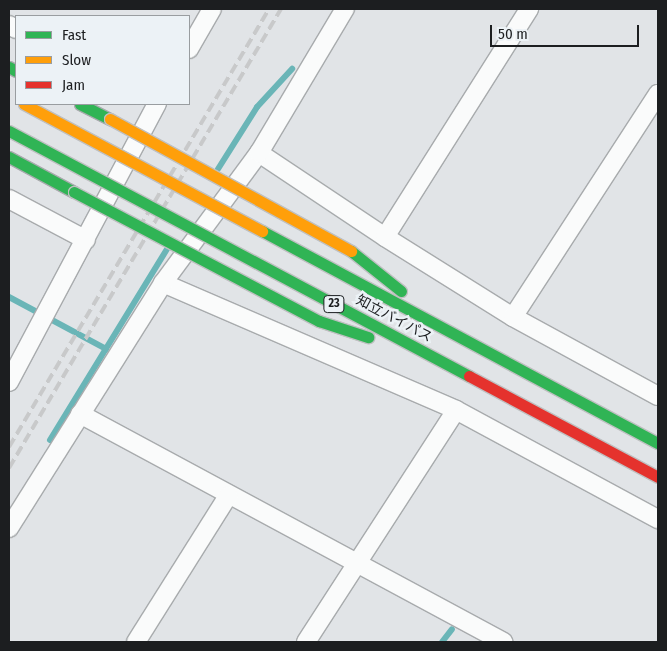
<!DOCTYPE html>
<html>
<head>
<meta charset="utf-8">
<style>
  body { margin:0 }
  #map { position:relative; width:667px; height:651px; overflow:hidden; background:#e1e4e7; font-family:"Fira Sans Condensed","Noto Sans JP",sans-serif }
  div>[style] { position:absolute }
  .stream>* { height:6px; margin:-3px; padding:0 3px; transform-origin:3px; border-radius:3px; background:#6ab5b7 }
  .roads { filter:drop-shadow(1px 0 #a8abad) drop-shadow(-1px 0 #a8abad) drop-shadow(0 1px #a8abad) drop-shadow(0 -1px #a8abad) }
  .street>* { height:18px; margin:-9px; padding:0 9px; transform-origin:9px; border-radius:9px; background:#fafbfb }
  .fast>* { height:11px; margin:-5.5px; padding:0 5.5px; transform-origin:5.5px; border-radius:5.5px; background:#30b455 }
  .rail>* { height:4px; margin-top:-2px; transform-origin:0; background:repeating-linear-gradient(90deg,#c8c9ca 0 10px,transparent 0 15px) }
  .bridges { filter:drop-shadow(1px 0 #bfc0c1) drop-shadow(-1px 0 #bfc0c1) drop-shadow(0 1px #bfc0c1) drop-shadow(0 -1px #bfc0c1) }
  .fast-bridge>* { height:11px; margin:-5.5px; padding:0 5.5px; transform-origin:5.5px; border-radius:5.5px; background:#30b455 }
  .slow-bridge>* { height:11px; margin:-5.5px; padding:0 5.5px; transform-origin:5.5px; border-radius:5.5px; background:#ff9f0a }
  .jam-bridge>* { height:11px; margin:-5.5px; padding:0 5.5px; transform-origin:5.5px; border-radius:5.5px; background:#e5322d }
  span { translate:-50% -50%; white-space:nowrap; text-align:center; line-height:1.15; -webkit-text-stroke:5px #ecf2f6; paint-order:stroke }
  .shield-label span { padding:1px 4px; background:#ecf2f6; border:1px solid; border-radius:4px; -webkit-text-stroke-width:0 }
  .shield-label { font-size:12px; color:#1c1e20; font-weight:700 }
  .street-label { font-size:14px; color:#1c1e20 }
  .frame { position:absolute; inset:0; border:10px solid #1c1e20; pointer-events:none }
  .legend { position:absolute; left:15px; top:15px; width:175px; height:90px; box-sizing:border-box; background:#ecf2f6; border:1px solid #999da0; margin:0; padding:6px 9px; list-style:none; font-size:15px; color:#1c1e20 }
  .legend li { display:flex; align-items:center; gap:10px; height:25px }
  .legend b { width:25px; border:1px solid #999da0 }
  .scale { position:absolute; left:490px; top:25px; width:149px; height:22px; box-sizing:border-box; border:2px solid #1c1e20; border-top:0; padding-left:6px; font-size:15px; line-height:18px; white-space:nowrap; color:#1c1e20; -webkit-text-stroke:4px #ecf2f6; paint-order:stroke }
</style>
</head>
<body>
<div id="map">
  <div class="stream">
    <div style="left:218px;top:169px;width:73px;rotate:-57.8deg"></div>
    <div style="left:257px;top:107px;width:52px;rotate:-47.4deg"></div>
    <div style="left:9px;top:297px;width:110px;rotate:28.2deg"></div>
    <div style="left:50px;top:440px;width:224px;rotate:-58.5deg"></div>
    <div style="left:442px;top:642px;width:16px;rotate:-52deg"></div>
  </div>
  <div class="roads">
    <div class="street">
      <div style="left:9px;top:25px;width:8px;rotate:30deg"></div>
      <div style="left:189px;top:49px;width:46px;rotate:-60.1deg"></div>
      <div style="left:259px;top:153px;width:151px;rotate:33.7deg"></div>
      <div style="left:385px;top:237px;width:151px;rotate:32deg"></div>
      <div style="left:513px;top:317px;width:165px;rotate:28.6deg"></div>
      <div style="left:9px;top:199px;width:87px;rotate:28deg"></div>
      <div style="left:385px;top:237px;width:270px;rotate:-57.7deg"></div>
      <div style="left:163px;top:283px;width:319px;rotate:23.4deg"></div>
      <div style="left:456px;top:410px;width:230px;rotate:28.4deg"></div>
      <div style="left:513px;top:317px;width:266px;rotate:-57deg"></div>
      <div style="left:9px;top:382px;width:315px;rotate:-62deg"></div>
      <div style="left:80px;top:414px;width:481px;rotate:28.3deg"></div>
      <div style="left:9px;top:528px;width:289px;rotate:-57.8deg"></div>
      <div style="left:163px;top:283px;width:162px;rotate:-53.6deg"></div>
      <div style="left:259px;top:153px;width:168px;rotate:-59.2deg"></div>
      <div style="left:136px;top:642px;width:173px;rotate:-57.8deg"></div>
      <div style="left:306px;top:642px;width:276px;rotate:-57.1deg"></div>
    </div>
    <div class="fast">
      <div style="left:9px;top:67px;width:8px;rotate:30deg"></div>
      <div style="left:80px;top:104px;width:34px;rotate:27deg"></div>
      <div style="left:9px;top:157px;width:74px;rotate:28.3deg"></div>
    </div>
  </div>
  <div class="rail">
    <div style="left:9px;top:447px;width:509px;rotate:-59.31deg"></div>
    <div style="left:9px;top:468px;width:534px;rotate:-59.35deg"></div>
  </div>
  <div class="bridges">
    <div class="fast-bridge">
      <div style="left:9px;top:131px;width:521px;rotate:28.04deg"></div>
      <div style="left:74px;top:192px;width:277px;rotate:27.8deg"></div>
      <div style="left:319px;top:321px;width:52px;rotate:18.1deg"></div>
      <div style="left:262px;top:231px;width:449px;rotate:28.2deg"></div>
      <div style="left:351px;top:251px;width:64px;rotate:38.7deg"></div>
    </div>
    <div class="slow-bridge">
      <div style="left:24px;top:104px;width:270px;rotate:28.1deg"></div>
      <div style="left:110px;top:119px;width:275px;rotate:28.7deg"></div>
    </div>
    <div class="jam-bridge">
      <div style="left:469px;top:376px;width:214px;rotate:28.1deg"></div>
    </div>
  </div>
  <div class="shield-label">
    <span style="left:334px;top:304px">23</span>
  </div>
  <div class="street-label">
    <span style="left:394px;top:319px;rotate:28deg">知立バイパス</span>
  </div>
  <div class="frame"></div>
  <ul class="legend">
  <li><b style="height:6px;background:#30b455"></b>Fast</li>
  <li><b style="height:6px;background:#ff9f0a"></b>Slow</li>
  <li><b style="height:6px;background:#e5322d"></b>Jam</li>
  </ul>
  <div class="scale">50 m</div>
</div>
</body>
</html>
